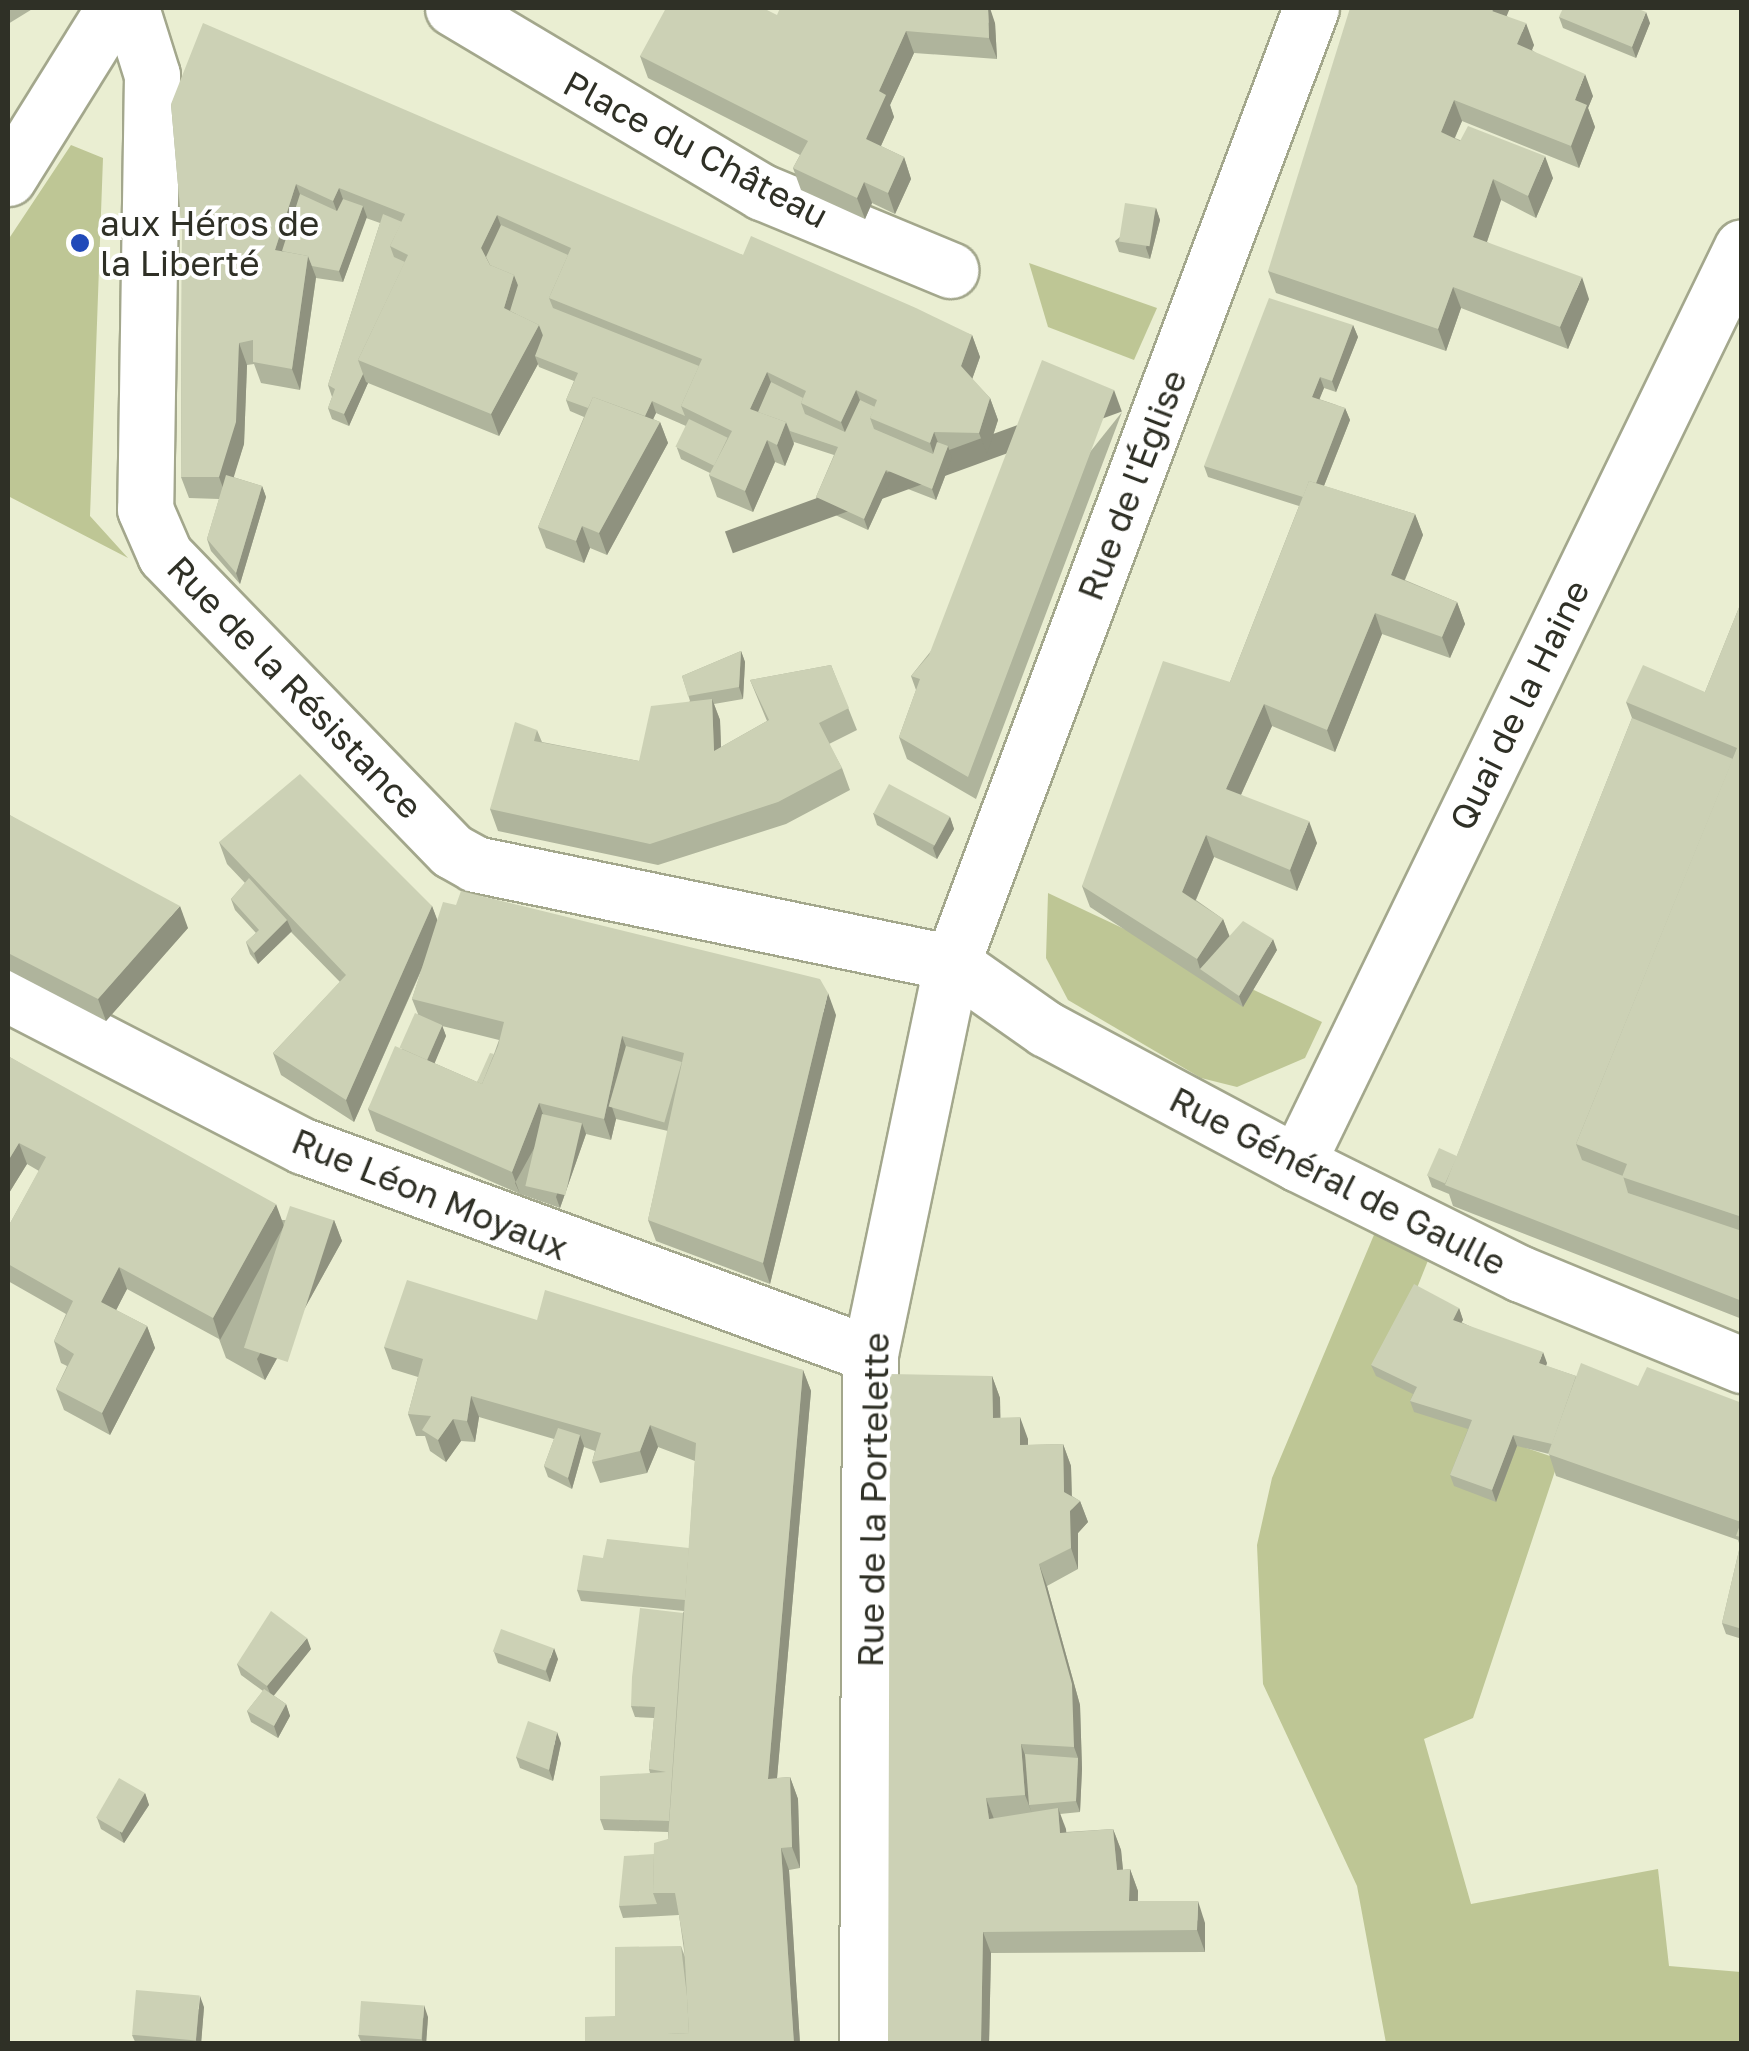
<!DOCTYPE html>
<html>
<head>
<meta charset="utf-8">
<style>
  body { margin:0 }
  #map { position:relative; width:1749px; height:2051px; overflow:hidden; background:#eaeed2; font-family:"Golos Text",sans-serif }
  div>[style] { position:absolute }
  .green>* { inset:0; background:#bec695 }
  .roads { filter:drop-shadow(2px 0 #a3a78c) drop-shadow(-2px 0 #a3a78c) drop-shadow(0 2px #a3a78c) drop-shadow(0 -2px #a3a78c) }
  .minor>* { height:55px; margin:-27.5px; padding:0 27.5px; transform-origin:27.5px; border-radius:27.5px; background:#fff }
  .tertiary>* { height:55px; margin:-27.5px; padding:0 27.5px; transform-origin:27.5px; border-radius:27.5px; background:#fff }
  .wall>* { inset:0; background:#afb49c }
  .shaded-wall>* { inset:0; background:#8f927f; transform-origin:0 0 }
  .building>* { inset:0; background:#ccd1b5; transform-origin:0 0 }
  .dots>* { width:28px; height:28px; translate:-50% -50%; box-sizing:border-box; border:5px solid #fff; border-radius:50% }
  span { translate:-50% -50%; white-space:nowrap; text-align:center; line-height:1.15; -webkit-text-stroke:8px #fff; paint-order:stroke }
  .street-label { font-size:35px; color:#2f3026 }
  .poi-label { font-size:35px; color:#2f3026 }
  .left { translate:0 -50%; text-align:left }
  .frame { position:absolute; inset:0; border:10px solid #2f3026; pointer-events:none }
</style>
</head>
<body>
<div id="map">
  <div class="green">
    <div style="clip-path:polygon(71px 145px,103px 158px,90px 516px,128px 558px,8px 496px,8px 240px)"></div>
    <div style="clip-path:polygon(1029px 263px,1157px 308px,1134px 360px,1048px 327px)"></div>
    <div style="clip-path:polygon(1048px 893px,1322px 1022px,1305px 1058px,1237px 1087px,1201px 1078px,1068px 1000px,1046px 958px)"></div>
    <div style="clip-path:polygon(1376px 1230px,1431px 1253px,1417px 1288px,1417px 1411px,1559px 1459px,1473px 1718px,1424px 1739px,1471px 1904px,1658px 1869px,1669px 1966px,1741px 1972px,1741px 2043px,1386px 2043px,1357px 1886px,1263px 1684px,1257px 1545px,1272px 1478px)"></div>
  </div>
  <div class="roads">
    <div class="minor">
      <div style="left:131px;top:8px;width:70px;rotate:72.6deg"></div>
      <div style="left:152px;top:75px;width:434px;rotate:90.9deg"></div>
      <div style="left:145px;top:509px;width:50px;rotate:66.5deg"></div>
      <div style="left:165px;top:555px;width:412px;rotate:45.9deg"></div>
      <div style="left:452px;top:851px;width:26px;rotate:29deg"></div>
      <div style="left:475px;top:864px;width:487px;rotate:11.7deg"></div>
      <div style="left:952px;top:963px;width:115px;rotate:35.1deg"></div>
      <div style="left:1046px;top:1029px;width:285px;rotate:28.1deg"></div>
      <div style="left:1297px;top:1163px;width:250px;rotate:26.4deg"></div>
      <div style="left:1521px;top:1274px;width:239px;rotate:22.4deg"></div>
      <div style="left:453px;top:8px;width:360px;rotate:30.8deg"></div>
      <div style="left:762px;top:192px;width:204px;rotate:22.5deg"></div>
      <div style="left:8px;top:994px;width:332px;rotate:27.3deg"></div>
      <div style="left:303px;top:1146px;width:604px;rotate:20.15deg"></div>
      <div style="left:1297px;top:1163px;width:1018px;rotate:-64.09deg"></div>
      <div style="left:867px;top:2044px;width:690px;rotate:-89.75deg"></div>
      <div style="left:870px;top:1354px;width:400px;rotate:-78.2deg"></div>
      <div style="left:952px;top:963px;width:1020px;rotate:-69.4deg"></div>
    </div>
    <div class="tertiary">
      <div style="left:8px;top:178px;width:200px;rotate:-58.1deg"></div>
    </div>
  </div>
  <div class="wall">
    <div style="clip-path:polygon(8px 8px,34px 8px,8px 24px)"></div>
    <div style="clip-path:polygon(777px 15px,995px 23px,997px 59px,914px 53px,890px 105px,894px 117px,881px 146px,904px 157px,911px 179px,895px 214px,872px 203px,865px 219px,801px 190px,793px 168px,800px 155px,648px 78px,640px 56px)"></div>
    <div style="clip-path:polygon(1507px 16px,1534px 45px,1532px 50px,1593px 96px,1588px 108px,1595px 127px,1579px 168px,1462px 121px,1455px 138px,1553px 178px,1536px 218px,1501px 200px,1487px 242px,1589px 299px,1568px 349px,1461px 308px,1446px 351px,1276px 293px,1268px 271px)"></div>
    <div style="clip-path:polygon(1559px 17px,1650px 23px,1636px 58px,1563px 28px)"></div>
    <div style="clip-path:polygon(171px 104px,743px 255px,972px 335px,980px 357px,972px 379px,990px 398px,998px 420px,987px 454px,951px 454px,952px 458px,936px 500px,890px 482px,868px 530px,820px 508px,816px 497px,834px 455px,794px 442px,785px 466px,775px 462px,753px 512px,717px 497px,709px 475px,710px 473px,681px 459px,677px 448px,686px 426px,656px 413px,653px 419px,660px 422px,668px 443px,607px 555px,590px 548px,584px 563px,546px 548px,538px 527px,584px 417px,570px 411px,566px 400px,574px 381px,539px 367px,538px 364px,499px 436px,368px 383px,349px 426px,332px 419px,328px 408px,332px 397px,328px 385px,380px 223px,366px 218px,343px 282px,316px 278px,300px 390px,261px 383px,254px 364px,247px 365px,244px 444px,233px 477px,262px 486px,266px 497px,240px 584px,211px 551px,207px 539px,219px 499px,189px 498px,181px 477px,182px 231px)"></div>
    <div style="clip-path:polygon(1156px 208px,1160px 220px,1150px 259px,1119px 252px,1115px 241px)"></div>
    <div style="clip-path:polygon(1353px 325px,1358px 337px,1336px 392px,1324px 388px,1319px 399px,1345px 408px,1350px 420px,1324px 486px,1415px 514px,1423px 535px,1405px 580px,1457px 602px,1465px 624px,1450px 658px,1382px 634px,1335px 752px,1272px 726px,1241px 795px,1317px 843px,1297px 891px,1214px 857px,1196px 900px,1223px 919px,1229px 936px,1277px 950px,1243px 1007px,1090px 907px,1082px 886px,1230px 682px,1299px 506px,1208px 477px,1204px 466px)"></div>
    <div style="clip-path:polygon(1122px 412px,976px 799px,907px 759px,899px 737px,916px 690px,911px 676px)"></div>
    <div style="clip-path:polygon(1742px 600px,1742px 1319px,1453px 1206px,1449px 1194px,1432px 1187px,1428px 1176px,1457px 1156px,1632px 718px,1626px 702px,1705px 692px)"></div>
    <div style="clip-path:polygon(741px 651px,745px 662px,743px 699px,714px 704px,720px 720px,721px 747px,767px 721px,750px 680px,831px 665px,857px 730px,829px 744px,842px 768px,850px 790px,786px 824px,658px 865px,498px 831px,490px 809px,537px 730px,542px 742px,639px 761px,690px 701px,682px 676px)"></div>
    <div style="clip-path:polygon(873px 813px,950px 817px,954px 829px,937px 859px,877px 825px)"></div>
    <div style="clip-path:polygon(8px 814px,188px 928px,106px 1021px,8px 970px)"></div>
    <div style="clip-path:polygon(evenodd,219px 842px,432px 906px,437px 920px,836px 1015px,770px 1284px,656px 1241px,648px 1220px,668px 1131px,616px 1119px,611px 1140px,586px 1134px,560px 1208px,520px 1194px,376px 1131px,368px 1109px,402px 1049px,418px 1014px,412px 999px,422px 969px,354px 1122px,281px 1075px,273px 1053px,340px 982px,291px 932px,258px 964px,250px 954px,246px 942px,256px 933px,235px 910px,231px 899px,245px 883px,227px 864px,219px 842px,442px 1026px,499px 1040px,494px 1054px,477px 1082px,434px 1063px,446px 1036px,442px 1026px)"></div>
    <div style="clip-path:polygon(8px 1056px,282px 1220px,334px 1220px,342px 1241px,265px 1380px,226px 1358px,219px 1339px,127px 1289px,116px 1310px,147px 1326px,155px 1348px,110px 1435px,64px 1410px,56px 1389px,67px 1366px,61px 1363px,54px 1341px,66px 1314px,8px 1281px,8px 1227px,39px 1171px,27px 1164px,9px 1193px,8px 1192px)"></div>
    <div style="clip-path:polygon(1459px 1308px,1463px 1320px,1461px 1322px,1547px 1363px,1546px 1366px,1576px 1376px,1742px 1403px,1742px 1639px,1726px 1634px,1722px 1623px,1740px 1546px,1738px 1540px,1556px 1476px,1549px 1454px,1517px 1446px,1496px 1502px,1454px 1486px,1450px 1475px,1468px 1429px,1414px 1412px,1410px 1401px,1413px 1394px,1376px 1376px,1371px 1365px)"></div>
    <div style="clip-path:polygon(537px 1320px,803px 1370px,811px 1391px,777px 1778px,790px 1777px,798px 1799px,800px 1868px,789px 1870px,800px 2044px,586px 2044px,585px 2041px,615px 2016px,681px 1946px,685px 1957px,679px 1915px,623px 1918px,619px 1906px,654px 1854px,668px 1839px,668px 1832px,604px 1830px,600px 1819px,650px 1773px,649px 1769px,654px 1718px,635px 1717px,631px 1706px,684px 1611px,581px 1601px,577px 1590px,603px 1558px,689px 1548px,695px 1461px,658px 1447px,647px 1473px,600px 1483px,592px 1462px,595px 1451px,584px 1447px,572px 1489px,548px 1477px,544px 1466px,554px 1439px,479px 1417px,475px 1442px,461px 1441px,446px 1462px,430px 1451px,425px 1436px,416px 1436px,408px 1414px,418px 1377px,392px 1369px,384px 1347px)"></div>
    <div style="clip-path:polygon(992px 1376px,1000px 1398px,1000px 1418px,1028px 1439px,1028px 1445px,1063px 1444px,1071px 1466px,1072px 1496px,1080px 1501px,1088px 1522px,1078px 1533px,1078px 1569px,1047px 1586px,1080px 1705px,1082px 1769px,1080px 1812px,1060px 1814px,1066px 1832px,1113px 1829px,1121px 1850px,1123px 1870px,1130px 1869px,1138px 1891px,1138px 1901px,1205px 1923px,1205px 1952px,991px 1953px,989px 2044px,888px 2044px)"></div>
    <div style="clip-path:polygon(311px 1649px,273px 1695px,286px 1704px,290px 1716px,278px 1738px,251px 1722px,247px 1711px,263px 1691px,241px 1675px,237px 1664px)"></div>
    <div style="clip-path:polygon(494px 1652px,558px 1659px,550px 1682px,498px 1663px)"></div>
    <div style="clip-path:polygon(561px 1743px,553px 1781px,520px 1768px,516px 1757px)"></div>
    <div style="clip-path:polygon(145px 1793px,149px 1805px,124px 1843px,101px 1829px,97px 1818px)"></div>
    <div style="clip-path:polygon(204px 2007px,201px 2044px,136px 2044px,132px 2035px)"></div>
    <div style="clip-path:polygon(428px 2017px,426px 2044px,362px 2044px,358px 2035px)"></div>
  </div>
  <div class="shaded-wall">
    <div style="clip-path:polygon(988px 8px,990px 8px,995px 23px,997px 59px,989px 38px)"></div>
    <div style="clip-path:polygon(1494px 8px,1510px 8px,1500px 32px,1492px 11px)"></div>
    <div style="clip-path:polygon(1646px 12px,1650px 23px,1636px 58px,1632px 47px)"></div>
    <div style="clip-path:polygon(1526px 23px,1534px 45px,1525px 66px,1517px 44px)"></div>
    <div style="clip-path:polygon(906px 31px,914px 53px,890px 105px,894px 117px,874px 161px,866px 139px,879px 91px)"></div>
    <div style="clip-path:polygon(1585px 74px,1593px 96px,1588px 108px,1595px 127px,1579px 168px,1571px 146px,1575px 100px)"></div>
    <div style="clip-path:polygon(1454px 100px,1462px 121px,1448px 153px,1441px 132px)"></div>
    <div style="clip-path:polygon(1545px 156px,1553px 178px,1536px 218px,1528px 196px)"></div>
    <div style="clip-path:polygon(904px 157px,911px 179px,895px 214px,888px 193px)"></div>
    <div style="clip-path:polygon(1493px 179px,1501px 200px,1481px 259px,1473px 237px)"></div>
    <div style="clip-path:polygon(864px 182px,872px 203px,865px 219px,857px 198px)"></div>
    <div style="clip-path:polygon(296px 184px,304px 205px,279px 261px,275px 250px)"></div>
    <div style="clip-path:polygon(339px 188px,347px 210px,341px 223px,333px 201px)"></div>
    <div style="clip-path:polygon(363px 206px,367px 217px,343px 282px,339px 271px)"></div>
    <div style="clip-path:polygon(1156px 208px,1160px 220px,1150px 259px,1146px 248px)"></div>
    <div style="clip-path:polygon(497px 215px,505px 237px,490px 268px,481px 248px)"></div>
    <div style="clip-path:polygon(308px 256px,316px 277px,300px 390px,292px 369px)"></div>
    <div style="clip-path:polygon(514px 275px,522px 296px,514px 321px,504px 308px)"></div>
    <div style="clip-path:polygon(1582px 277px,1589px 299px,1568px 349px,1560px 327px)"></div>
    <div style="clip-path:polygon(1453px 287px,1461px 308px,1446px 351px,1438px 329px)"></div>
    <div style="clip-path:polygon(539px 325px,547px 347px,535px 356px,538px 364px,499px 436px,491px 414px)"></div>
    <div style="clip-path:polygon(1353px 325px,1358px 337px,1336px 392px,1332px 381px)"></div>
    <div style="clip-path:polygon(972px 335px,980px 357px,969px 388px,961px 366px)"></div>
    <div style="clip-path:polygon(239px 343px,247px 365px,244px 444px,227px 499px,219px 477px)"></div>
    <div style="clip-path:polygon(767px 372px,775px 393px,754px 419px,750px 409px)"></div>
    <div style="clip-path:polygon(363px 374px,366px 382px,368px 383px,349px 426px,344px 414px)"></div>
    <div style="clip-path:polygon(1320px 377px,1324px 388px,1316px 408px,1312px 397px)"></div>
    <div style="clip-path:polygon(856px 390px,864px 411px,849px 443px,841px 422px)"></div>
    <div style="left:1114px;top:390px;width:23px;height:414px;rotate:70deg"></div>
    <div style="clip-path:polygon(990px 398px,998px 420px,987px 454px,979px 433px)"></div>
    <div style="clip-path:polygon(652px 401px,656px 413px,644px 439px,640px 427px)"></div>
    <div style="clip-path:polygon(1345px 408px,1350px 420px,1314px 511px,1310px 499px)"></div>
    <div style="clip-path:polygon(660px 422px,668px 443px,607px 555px,599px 533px)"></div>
    <div style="clip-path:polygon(786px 422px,794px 444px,785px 466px,777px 445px)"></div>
    <div style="clip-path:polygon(934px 432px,942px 453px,937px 465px,930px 443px)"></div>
    <div style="clip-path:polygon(767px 440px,775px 462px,753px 512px,745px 491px)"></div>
    <div style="clip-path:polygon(948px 446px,952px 458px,936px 500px,932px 489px)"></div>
    <div style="clip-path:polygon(886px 470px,890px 482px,868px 530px,864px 519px)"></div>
    <div style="clip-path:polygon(262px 486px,266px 497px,240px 584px,236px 573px)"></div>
    <div style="clip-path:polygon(1415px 514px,1423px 535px,1398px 596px,1391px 575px)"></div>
    <div style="clip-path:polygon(582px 526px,590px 548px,584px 563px,576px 541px)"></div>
    <div style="clip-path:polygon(1457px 602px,1465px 624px,1450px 658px,1442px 637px)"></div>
    <div style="clip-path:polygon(1375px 613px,1382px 634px,1335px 752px,1327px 730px)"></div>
    <div style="clip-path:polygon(741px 651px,745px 662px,743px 699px,739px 687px)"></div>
    <div style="clip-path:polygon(712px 699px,720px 720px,722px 773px,714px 751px)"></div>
    <div style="clip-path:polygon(1264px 704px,1272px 726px,1234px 810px,1226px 789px)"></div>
    <div style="clip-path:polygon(950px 817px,954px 829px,937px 859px,933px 848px)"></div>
    <div style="clip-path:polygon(1309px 821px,1317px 843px,1297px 891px,1290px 870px)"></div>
    <div style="clip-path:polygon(1206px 835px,1214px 857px,1190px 913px,1182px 892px)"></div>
    <div style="clip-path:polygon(180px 906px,188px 928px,106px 1021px,98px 999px)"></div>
    <div style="clip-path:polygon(432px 906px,440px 927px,354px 1122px,346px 1100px)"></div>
    <div style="clip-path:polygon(1223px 919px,1231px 940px,1200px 969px,1197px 959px)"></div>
    <div style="clip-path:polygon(287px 920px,292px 931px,258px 964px,254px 953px)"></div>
    <div style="clip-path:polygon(1273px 939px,1277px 950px,1243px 1007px,1239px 996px)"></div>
    <div style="clip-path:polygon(828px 993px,836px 1015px,770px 1284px,763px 1263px)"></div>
    <div style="clip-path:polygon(442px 1025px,446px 1036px,428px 1079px,424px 1068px)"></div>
    <div style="clip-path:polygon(622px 1036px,630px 1058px,612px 1107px,616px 1119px,611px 1140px,604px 1119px)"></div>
    <div style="clip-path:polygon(539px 1103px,547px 1125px,515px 1183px,520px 1194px,512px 1172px)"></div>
    <div style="clip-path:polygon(582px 1123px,586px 1134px,560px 1208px,556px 1197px)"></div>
    <div style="clip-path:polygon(19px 1143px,27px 1164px,9px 1193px,8px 1161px)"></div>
    <div style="clip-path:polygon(276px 1204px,284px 1226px,220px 1340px,213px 1318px)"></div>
    <div style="clip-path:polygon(334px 1220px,342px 1241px,265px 1380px,257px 1359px)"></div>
    <div style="clip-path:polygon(119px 1267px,127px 1289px,109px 1324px,101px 1302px)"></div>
    <div style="clip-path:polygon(1459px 1308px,1463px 1320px,1457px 1331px,1453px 1320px)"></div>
    <div style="clip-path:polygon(147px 1326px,155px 1348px,110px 1435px,102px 1413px)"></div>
    <div style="clip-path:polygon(1543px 1352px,1547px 1363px,1543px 1374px,1539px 1363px)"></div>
    <div style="clip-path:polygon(803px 1370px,811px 1391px,775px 1801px,768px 1779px)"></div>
    <div style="clip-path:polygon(992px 1376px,1000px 1398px,1001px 1439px,993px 1418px)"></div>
    <div style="clip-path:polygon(471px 1396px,479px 1417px,475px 1442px,467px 1421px)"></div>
    <div style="clip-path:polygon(1020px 1417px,1028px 1439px,1028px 1466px,1020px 1445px)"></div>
    <div style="clip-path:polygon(453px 1419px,461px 1441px,446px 1462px,438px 1440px)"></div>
    <div style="clip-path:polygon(650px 1425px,658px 1447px,647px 1473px,640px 1451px)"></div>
    <div style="clip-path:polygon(580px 1435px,584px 1446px,572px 1489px,568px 1478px)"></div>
    <div style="clip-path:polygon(1513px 1435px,1517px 1446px,1496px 1502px,1492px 1490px)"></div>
    <div style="clip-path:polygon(1063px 1444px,1071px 1466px,1072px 1509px,1080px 1501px,1088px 1522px,1078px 1533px,1078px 1569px,1071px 1548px,1064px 1492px)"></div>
    <div style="clip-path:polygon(1039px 1564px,1047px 1586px,1080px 1705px,1082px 1769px,1080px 1812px,1076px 1801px,1078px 1758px,1074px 1747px)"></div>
    <div style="clip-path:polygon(307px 1638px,311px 1649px,272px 1698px,267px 1686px)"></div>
    <div style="clip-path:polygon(554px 1648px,558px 1659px,550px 1682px,546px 1671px)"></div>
    <div style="clip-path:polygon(286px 1704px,290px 1716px,278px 1738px,274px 1726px)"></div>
    <div style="clip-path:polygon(557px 1732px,561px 1743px,553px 1781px,549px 1770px)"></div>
    <div style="clip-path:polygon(1021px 1744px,1029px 1766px,1029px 1805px,1033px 1816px,1025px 1795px)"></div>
    <div style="clip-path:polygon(790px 1777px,798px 1799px,800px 1868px,792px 1847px)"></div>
    <div style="clip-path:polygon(145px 1793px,149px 1805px,124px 1843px,120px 1832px)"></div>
    <div style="clip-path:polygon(986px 1798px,994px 1819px,989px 1819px)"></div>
    <div style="clip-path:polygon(1058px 1808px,1066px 1829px,1068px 1854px,1060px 1833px)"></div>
    <div style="clip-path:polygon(1113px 1829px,1121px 1850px,1125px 1891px,1117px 1870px)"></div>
    <div style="clip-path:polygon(781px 1848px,789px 1870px,800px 2044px,794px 2044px)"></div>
    <div style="clip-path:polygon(1130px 1869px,1138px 1891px,1137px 1923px,1129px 1901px)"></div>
    <div style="clip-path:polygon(1198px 1901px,1205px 1923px,1205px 1952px,1197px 1930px)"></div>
    <div style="clip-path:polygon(983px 1932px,991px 1953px,989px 2044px,981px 2044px)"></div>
    <div style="clip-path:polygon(200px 1996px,204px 2007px,201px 2044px,197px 2044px,196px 2040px)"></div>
    <div style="clip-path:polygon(424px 2005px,428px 2017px,426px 2044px,423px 2044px,422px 2039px)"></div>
  </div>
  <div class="building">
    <div style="clip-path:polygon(666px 8px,763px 8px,777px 15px,780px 8px,988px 8px,989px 38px,906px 31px,879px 91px,886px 95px,866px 139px,904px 157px,888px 193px,864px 182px,857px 198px,793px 168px,808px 141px,640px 56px)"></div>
    <div style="clip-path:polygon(1350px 8px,1494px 8px,1492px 11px,1526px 23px,1517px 44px,1585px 74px,1575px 100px,1587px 105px,1571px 146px,1454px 100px,1441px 132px,1460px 141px,1468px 126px,1545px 156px,1528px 196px,1493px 179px,1473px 237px,1582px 277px,1560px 327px,1453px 287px,1438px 329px,1268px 271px)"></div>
    <div style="clip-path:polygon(1563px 8px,1636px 8px,1646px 12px,1632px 47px,1559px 17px)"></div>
    <div style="clip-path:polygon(203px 23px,743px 255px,751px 236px,916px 308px,972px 335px,961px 366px,990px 398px,979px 433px,934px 432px,930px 443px,870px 418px,877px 400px,856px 390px,841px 422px,801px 403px,806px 391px,767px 372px,750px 409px,786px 422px,777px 445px,767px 440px,745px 491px,709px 475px,732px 431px,681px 406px,702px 359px,549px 298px,571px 248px,497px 215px,481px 248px,490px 265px,514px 275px,504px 308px,539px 325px,491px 414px,358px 360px,408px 255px,390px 246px,405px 214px,339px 188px,333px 201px,296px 184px,275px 250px,308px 256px,292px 369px,253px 362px,253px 340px,239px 343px,236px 422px,219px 477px,181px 477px,182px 231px,171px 104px)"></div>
    <div style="clip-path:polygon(300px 194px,337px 211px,343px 199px,363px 206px,339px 271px,312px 266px,308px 256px,282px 251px)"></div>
    <div style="left:1125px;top:203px;width:31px;height:39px;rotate:9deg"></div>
    <div style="clip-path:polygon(383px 214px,402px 222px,390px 246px,394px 257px,405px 262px,358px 360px,363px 374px,344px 414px,328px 408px,335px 389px,328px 385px)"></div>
    <div style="clip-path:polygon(501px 225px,568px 255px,549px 298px,553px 308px,699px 366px,681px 406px,685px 416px,652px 401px,645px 416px,593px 397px,588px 408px,566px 400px,578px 373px,535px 356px,543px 335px,539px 325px,510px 311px,518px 285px,514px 275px,490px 265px,486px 257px)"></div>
    <div style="clip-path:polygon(1269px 298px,1353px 325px,1332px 381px,1320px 377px,1312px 397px,1345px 408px,1316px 483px,1309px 481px,1303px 497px,1204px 466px)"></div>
    <div style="clip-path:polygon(1042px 360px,1114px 390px,968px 777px,899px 737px,920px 679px,911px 676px,929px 655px)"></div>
    <div style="clip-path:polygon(771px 382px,803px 398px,801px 403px,805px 414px,845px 432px,860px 400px,875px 407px,870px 418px,874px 429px,933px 454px,937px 442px,948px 446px,932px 489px,886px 470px,864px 519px,816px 497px,838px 447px,790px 431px,786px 422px,758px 412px)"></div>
    <div style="clip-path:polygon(593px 397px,660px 422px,599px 533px,582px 526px,576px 541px,538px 527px)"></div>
    <div style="left:689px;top:419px;width:43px;height:31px;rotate:26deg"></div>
    <div style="clip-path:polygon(226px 475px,262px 486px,236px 573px,207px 539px)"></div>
    <div style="clip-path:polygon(1309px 481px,1415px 514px,1391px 575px,1457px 602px,1442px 637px,1375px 613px,1327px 730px,1264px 704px,1226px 789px,1309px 821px,1290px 870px,1206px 835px,1182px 892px,1223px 919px,1197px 959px,1082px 886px,1163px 661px,1230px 682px)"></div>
    <div style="clip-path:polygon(1742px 600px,1742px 1217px,1622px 1177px,1627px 1164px,1576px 1144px,1737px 748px,1626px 702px,1643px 665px,1705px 692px)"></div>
    <div style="clip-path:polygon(741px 651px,739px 687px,688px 696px,682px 676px)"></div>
    <div style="clip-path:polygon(831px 665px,849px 708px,819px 723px,842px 768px,778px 802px,650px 844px,490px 809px,515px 722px,537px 730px,534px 741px,639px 761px,651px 706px,712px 699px,714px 751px,769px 720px,750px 680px)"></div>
    <div style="clip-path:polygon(1632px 718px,1733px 759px,1576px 1144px,1582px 1160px,1623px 1176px,1628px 1193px,1742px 1231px,1742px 1301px,1445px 1185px)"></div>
    <div style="clip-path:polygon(300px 774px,432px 906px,346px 1100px,273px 1053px,346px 975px,219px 842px)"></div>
    <div style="left:889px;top:784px;width:69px;height:33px;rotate:28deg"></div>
    <div style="clip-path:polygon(8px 814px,180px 906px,98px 999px,8px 953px)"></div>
    <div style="clip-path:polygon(249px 878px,287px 920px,254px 953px,246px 942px,259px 930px,231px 899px)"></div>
    <div style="clip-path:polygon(461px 891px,820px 979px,828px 993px,763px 1263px,648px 1220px,684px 1053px,622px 1036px,604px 1119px,539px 1103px,512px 1172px,368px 1109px,395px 1046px,482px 1084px,498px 1046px,504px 1022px,412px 999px,443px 902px,456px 905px)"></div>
    <div style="clip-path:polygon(1243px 921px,1273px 939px,1239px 996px,1200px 969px)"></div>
    <div style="left:415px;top:1013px;width:30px;height:38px;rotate:24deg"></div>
    <div style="left:626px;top:1046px;width:58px;height:63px;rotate:16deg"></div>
    <div style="clip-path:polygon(490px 1053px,494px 1054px,482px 1084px,477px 1082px)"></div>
    <div style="clip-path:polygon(8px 1056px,276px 1204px,213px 1318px,119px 1267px,101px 1302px,147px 1326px,102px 1413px,56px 1389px,74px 1354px,54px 1341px,73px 1301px,8px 1264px,8px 1227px,46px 1157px,19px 1143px,8px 1161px)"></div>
    <div style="left:542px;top:1114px;width:41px;height:74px;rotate:13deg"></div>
    <div style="left:1439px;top:1148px;width:20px;height:30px;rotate:24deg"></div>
    <div style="left:290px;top:1206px;width:46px;height:149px;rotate:18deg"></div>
    <div style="clip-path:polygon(407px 1280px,537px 1320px,545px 1290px,803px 1370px,768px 1779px,790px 1777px,792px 1847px,781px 1848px,794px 2044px,667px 2044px,667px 2033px,689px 2034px,684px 1944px,675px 1893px,653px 1893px,654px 1843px,668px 1839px,696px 1443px,650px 1425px,640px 1451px,592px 1462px,601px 1433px,471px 1396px,467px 1421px,453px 1419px,438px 1440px,422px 1430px,431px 1416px,408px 1414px,423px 1359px,384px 1347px)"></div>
    <div style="clip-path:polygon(1414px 1284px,1459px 1308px,1453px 1320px,1543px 1352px,1539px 1363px,1576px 1376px,1552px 1444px,1513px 1435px,1492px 1490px,1450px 1475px,1472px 1420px,1410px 1401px,1417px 1387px,1371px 1365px)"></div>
    <div style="clip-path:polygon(1581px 1363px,1638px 1386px,1647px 1367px,1742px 1403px,1742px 1537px,1736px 1536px,1741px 1522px,1548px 1454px)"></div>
    <div style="clip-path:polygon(890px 1374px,992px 1376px,993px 1418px,1020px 1417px,1020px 1445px,1063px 1444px,1064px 1492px,1080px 1501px,1070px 1511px,1071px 1548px,1039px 1564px,1072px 1684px,1074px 1747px,1021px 1744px,1025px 1795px,986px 1798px,989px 1819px,1058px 1808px,1060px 1833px,1113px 1829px,1117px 1870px,1130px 1869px,1129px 1901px,1198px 1901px,1197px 1930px,983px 1932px,981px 2044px,888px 2044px)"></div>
    <div style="clip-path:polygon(558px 1428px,580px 1435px,568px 1478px,544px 1466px)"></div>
    <div style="clip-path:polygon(607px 1539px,689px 1548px,685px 1600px,577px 1590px,583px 1555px,603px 1558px)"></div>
    <div style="clip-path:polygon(1740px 1546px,1742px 1546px,1742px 1629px,1722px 1623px)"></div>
    <div style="clip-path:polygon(640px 1608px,683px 1613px,669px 1821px,600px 1819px,600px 1776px,666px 1772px,649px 1769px,655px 1707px,631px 1706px,632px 1677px)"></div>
    <div style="clip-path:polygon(271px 1611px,307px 1638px,267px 1686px,237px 1664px)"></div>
    <div style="left:501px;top:1629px;width:56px;height:24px;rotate:20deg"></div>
    <div style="clip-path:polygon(264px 1689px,286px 1704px,274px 1726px,247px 1711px)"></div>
    <div style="clip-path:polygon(528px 1721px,557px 1732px,549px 1770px,516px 1757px)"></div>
    <div style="clip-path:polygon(1025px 1754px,1078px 1758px,1076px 1801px,1029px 1805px)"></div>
    <div style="left:119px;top:1778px;width:30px;height:46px;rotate:30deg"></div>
    <div style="clip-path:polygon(654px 1854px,653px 1893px,657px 1904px,619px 1906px,624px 1856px)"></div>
    <div style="clip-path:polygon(681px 1946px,687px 1996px,689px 2034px,667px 2033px,667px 2044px,585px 2041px,585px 2017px,615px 2016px,615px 1947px)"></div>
    <div style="left:136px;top:1990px;width:64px;height:45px;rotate:5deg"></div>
    <div style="left:361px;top:2001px;width:63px;height:34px;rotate:4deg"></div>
  </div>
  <div class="dots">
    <div style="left:80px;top:243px;background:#214ab9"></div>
  </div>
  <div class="street-label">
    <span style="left:696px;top:149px;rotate:28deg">Place du Château</span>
    <span style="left:1132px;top:485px;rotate:-69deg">Rue de l'Église</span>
    <span style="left:295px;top:687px;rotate:46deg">Rue de la Résistance</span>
    <span style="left:1519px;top:705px;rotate:-64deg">Quai de la Haine</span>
    <span style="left:1338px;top:1181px;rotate:27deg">Rue Général de Gaulle</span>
    <span style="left:430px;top:1194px;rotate:22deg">Rue Léon Moyaux</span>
    <span style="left:873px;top:1500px;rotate:-89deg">Rue de la Portelette</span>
  </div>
  <div class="poi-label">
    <span class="left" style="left:100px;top:243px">aux Héros de<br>la Liberté</span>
  </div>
  <div class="frame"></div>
</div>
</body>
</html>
